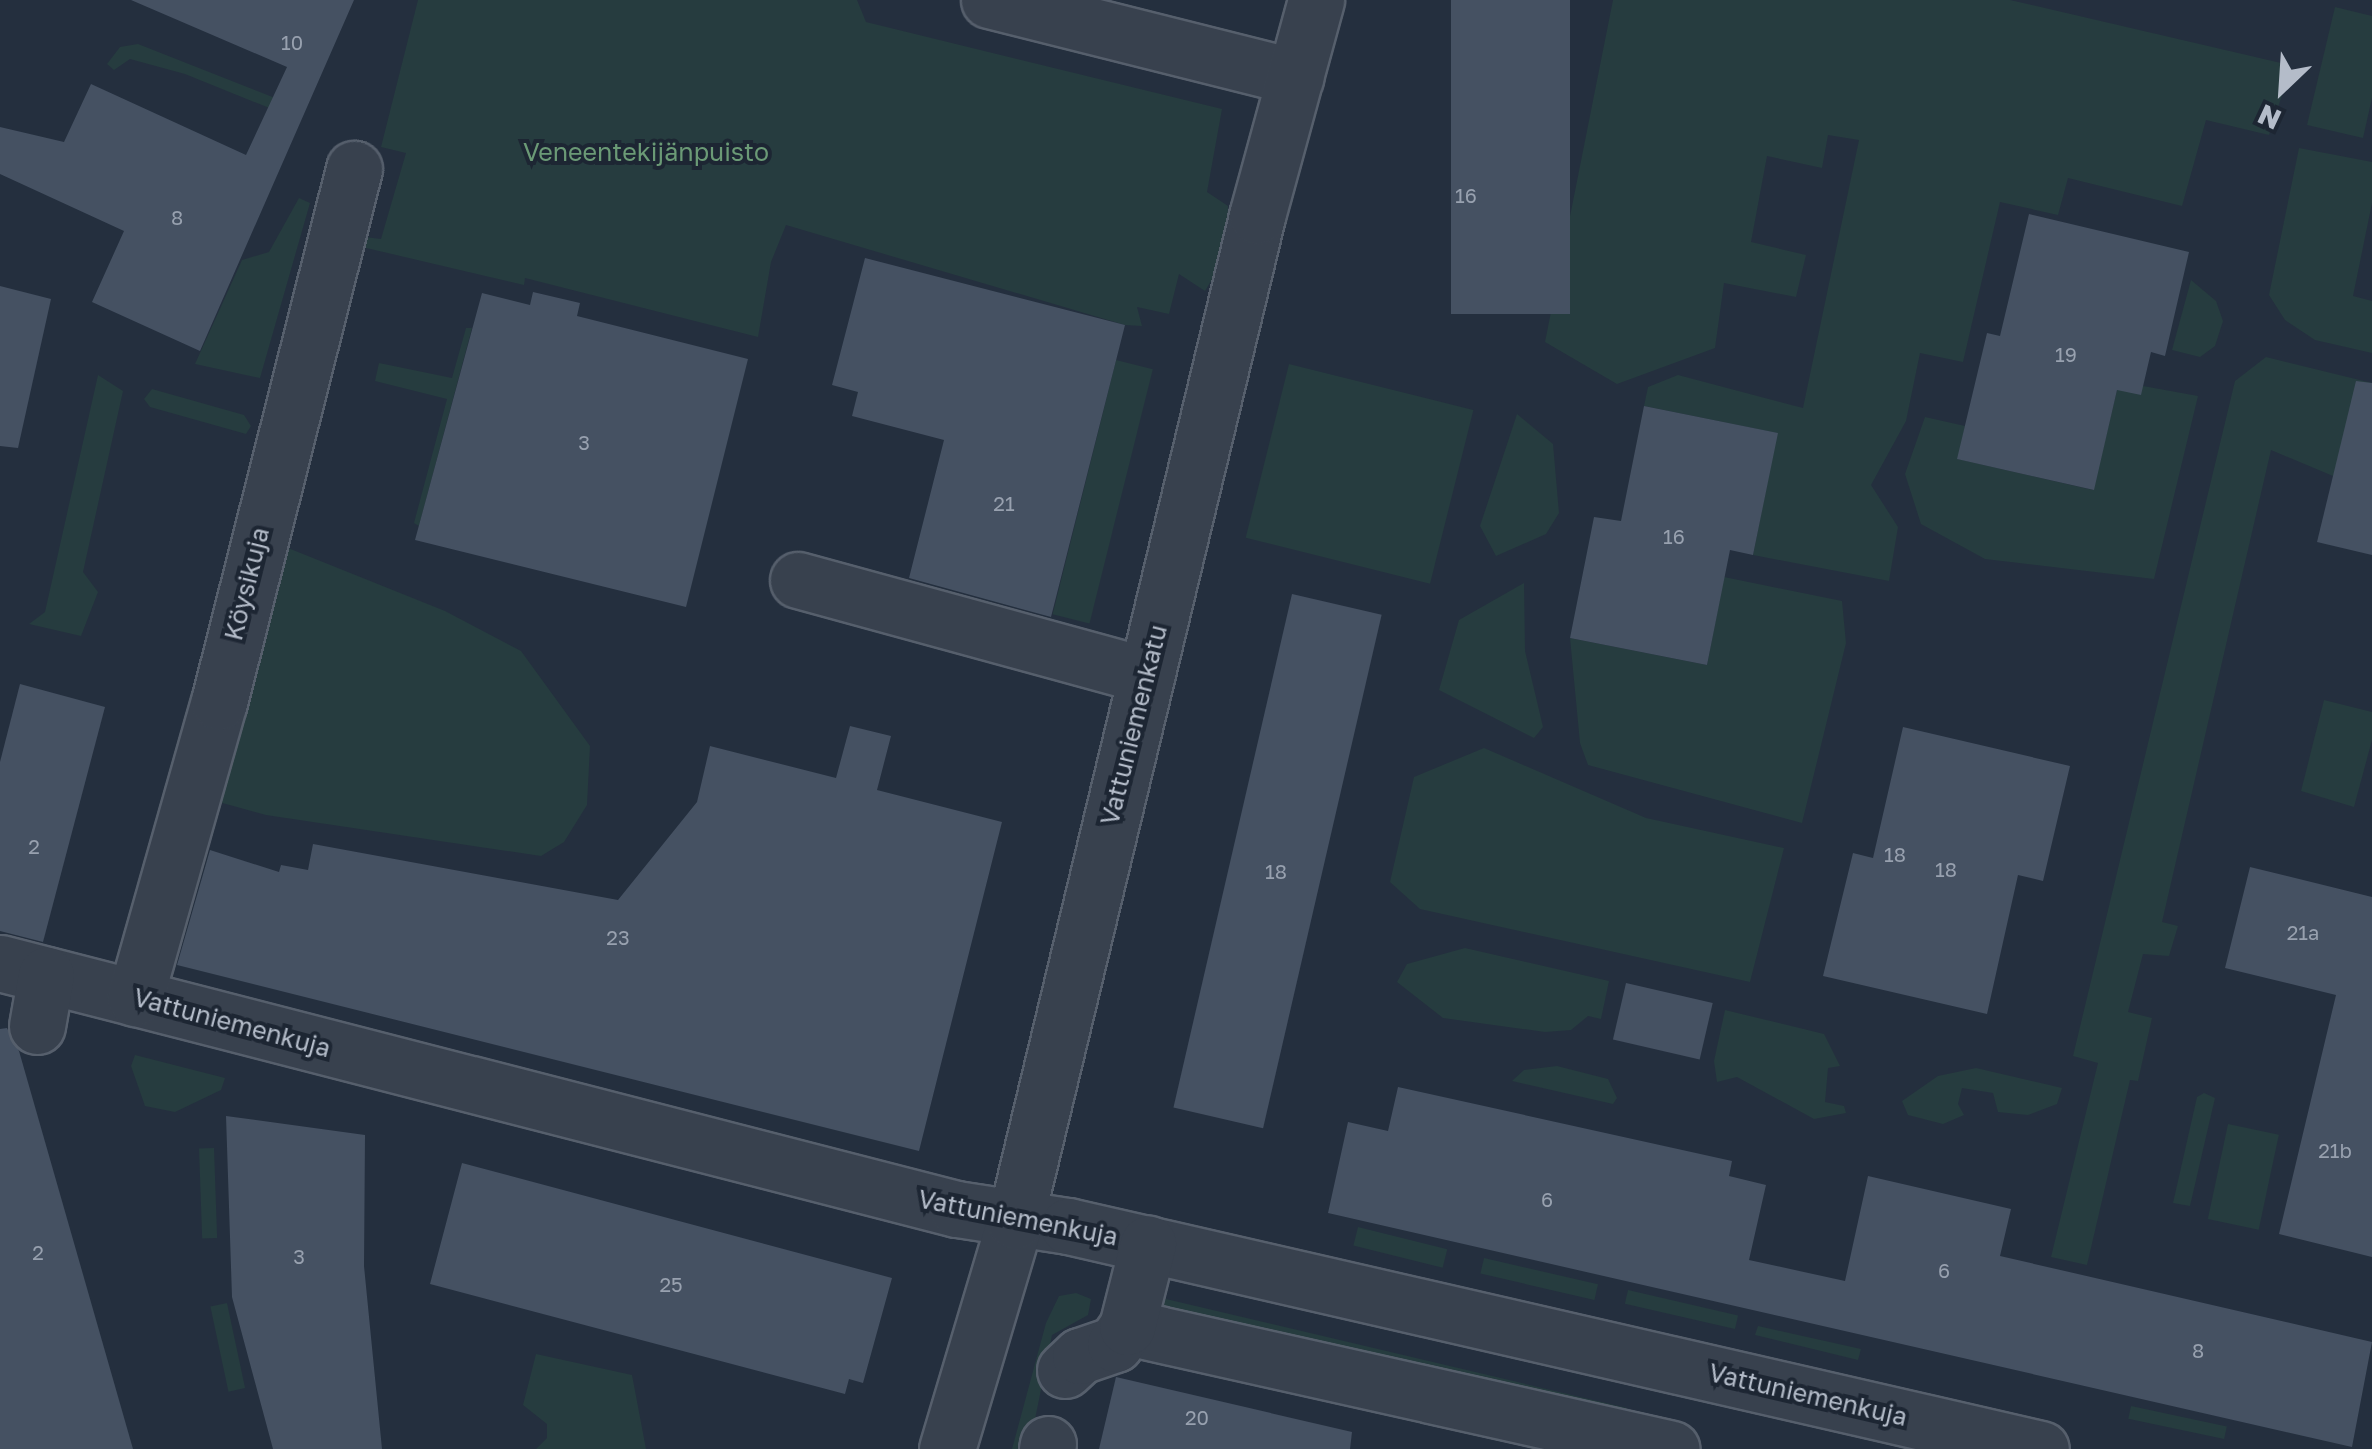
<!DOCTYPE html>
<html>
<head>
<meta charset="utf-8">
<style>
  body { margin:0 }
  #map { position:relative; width:2372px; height:1449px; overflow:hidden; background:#242f3e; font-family:"Golos Text",sans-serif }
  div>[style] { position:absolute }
  .green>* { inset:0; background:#263c3f; transform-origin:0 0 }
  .building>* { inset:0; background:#455162; transform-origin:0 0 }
  .roads { filter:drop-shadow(2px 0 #565f6c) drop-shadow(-2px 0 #565f6c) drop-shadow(0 2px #565f6c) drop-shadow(0 -2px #565f6c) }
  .minor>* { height:55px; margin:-27.5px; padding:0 27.5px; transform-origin:27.5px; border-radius:27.5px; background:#38414e }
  span { translate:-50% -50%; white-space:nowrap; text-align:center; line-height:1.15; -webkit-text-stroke:8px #1d2633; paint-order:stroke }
  .number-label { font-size:20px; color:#98a1af }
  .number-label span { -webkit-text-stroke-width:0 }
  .park-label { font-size:25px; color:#6b9a76 }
  .street-label { font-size:25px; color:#b4bcc9 }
  .north { position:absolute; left:2232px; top:40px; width:100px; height:100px; -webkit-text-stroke:8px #1d2633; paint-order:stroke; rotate:205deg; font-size:28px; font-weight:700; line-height:40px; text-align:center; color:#b4bcc9 }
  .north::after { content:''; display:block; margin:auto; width:35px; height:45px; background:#b4bcc9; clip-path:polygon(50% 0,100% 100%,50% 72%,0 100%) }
</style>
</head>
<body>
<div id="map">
  <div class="green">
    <div style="clip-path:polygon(418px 0,857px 0,866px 22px,1222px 109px,1207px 192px,1228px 206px,1227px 254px,1205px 291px,1179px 274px,1169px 314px,1137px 307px,1142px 326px,1125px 325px,786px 225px,771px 262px,758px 337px,525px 278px,524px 285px,362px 247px,365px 237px,381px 239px,406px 153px,381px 147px)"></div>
    <div style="clip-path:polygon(1613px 0,2010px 0,2281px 63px,2287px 80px,2269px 135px,2206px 120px,2182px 206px,2068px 178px,2058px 215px,2000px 202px,1963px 362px,1920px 353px,1906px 421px,1871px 485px,1898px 527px,1889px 581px,1753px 555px,1777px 433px,1644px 406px,1648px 387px,1678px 375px,1803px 408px,1859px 140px,1828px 135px,1822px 168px,1767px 156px,1751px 242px,1806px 255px,1796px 297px,1724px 283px,1715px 348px,1617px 384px,1545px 342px)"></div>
    <div style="clip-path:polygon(2335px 7px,2372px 16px,2372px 98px,2363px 138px,2307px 125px)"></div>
    <div style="clip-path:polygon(138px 44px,293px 105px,289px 116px,185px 74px,130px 59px,114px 70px,107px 64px,120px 47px)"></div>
    <div style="clip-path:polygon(2299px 148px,2372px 162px,2372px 203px,2353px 296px,2372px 301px,2372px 353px,2315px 340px,2285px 320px,2269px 295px)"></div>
    <div style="clip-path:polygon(299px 198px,310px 203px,260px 378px,195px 364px,242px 260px,269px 252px)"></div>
    <div style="clip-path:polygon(2191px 280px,2216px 301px,2223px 321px,2215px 346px,2200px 357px,2172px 350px)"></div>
    <div style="clip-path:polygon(466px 328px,472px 328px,419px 526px,414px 523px,447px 399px,375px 381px,379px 363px,452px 378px)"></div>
    <div style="clip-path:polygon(2266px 357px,2372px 383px,2372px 460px,2333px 476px,2271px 450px,2162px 922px,2178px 926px,2169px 956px,2143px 954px,2128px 1012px,2152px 1018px,2138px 1081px,2130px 1080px,2087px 1265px,2051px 1257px,2098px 1063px,2073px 1056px,2235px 381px)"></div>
    <div style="left:1116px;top:360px;width:38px;height:262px;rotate:14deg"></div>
    <div style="left:1289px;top:364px;width:190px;height:179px;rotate:14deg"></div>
    <div style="clip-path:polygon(98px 375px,123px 391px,83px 572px,98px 592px,81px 636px,29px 624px,45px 612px)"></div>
    <div style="clip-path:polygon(2143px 386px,2198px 396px,2154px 579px,1985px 559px,1921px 524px,1905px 474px,1925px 417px,1965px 426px,1958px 459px,2093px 490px,2117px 390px)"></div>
    <div style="clip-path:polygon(152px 389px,244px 415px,251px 426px,246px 434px,150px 407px,144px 399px)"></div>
    <div style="clip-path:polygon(1517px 414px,1553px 444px,1559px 513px,1546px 534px,1496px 556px,1480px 526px)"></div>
    <div style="clip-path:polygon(283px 546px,445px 611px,521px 651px,590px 746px,587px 805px,564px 842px,541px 856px,266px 815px,215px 801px)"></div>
    <div style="clip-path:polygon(1724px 577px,1842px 601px,1846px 643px,1802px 823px,1588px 765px,1580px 743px,1570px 638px,1707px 665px)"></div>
    <div style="clip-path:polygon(1524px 583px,1525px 651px,1543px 727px,1534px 738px,1439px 690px,1459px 620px)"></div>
    <div style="clip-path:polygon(2324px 700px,2372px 712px,2372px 740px,2354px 807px,2301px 791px)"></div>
    <div style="clip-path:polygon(1484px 748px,1646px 818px,1784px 848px,1750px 982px,1420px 909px,1390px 882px,1414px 777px)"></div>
    <div style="clip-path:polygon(1465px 948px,1609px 981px,1601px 1019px,1588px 1016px,1571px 1030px,1545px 1032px,1443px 1018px,1397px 982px,1407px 964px)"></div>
    <div style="clip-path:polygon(1725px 1010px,1824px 1034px,1840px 1066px,1828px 1068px,1825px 1102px,1844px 1106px,1846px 1113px,1814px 1119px,1737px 1077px,1717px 1082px,1714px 1061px)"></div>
    <div style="clip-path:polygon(135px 1055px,225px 1078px,221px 1090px,175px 1112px,145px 1106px,131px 1066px)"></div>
    <div style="clip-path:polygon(1557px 1066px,1608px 1079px,1617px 1098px,1613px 1104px,1512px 1081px,1524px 1070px)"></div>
    <div style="clip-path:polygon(1976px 1068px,2062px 1088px,2057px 1104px,2028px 1115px,1998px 1112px,1993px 1093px,1962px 1088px,1958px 1104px,1964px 1115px,1943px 1124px,1908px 1115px,1902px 1101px,1938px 1076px)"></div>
    <div style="clip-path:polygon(2204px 1093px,2215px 1098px,2190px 1206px,2173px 1203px,2197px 1097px)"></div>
    <div style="left:2228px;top:1124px;width:52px;height:97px;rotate:12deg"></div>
    <div style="left:214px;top:1148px;width:90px;height:15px;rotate:88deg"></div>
    <div style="left:1358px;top:1227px;width:92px;height:19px;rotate:14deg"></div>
    <div style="left:1484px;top:1258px;width:117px;height:16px;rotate:13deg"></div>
    <div style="left:1628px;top:1290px;width:113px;height:14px;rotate:13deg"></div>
    <div style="clip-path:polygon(1076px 1293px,1091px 1299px,1088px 1315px,1052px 1335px,1029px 1449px,1012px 1449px,1046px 1323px,1059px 1296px)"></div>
    <div style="clip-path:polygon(1166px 1299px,1627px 1408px,1627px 1416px,1158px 1307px)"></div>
    <div style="left:227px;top:1303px;width:87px;height:17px;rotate:78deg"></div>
    <div style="clip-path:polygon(1758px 1326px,1861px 1349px,1858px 1360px,1755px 1335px)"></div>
    <div style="clip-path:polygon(536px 1354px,632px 1375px,646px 1449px,536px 1449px,547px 1438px,547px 1424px,523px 1405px)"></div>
    <div style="left:2131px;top:1406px;width:98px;height:13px;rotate:12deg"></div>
  </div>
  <div class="building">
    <div style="clip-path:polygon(131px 0,354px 0,200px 351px,92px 302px,124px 231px,0 174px,0 127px,64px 142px,91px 84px,246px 155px,287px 67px)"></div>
    <div style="left:1451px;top:0;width:119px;height:314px"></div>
    <div style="clip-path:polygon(2029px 214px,2189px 252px,2165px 356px,2151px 352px,2141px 395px,2117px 390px,2094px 490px,1957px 459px,1987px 333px,2000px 336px)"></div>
    <div style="clip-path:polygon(865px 258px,1125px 325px,1051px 617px,909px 578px,944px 440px,852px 416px,858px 392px,832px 385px)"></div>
    <div style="clip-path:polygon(0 286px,51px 299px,18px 448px,0 446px)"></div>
    <div style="clip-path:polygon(533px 292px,580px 303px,577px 316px,748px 359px,686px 607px,415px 540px,482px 293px,530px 305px)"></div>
    <div style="clip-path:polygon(2356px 381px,2372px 383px,2372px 555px,2317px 542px)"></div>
    <div style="clip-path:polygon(1644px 406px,1778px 433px,1753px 555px,1730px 550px,1707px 665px,1570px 638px,1594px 517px,1621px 521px)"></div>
    <div style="left:1292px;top:594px;width:92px;height:527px;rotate:13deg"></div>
    <div style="clip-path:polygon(20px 684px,105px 707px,43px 942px,0 931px,0 762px)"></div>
    <div style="clip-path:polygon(850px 726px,891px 736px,877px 790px,1002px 822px,919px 1151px,177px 965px,210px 850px,279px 872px,281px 865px,308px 870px,313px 844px,618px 900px,697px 802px,710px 746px,836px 778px)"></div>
    <div style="clip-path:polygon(1903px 727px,2070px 766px,2043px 881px,2018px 875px,1987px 1014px,1823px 976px,1853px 853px,1873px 858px)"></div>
    <div style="clip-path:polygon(2250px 867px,2372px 897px,2372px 1257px,2279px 1234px,2336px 995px,2225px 968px)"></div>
    <div style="left:1626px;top:983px;width:89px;height:58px;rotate:13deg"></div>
    <div style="clip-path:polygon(7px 1028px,19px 1051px,133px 1449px,0 1449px,0 1029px)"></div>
    <div style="clip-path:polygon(1398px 1087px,1732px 1161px,1729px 1176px,1766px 1185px,1749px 1260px,1845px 1281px,1868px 1176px,2011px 1209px,2000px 1256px,2372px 1342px,2352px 1447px,1328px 1213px,1348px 1122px,1388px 1131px)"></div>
    <div style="clip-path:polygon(226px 1116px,365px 1135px,364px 1266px,382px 1449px,273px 1449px,232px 1297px)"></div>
    <div style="clip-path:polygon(462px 1163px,892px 1278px,863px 1383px,849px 1379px,845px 1394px,430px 1284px)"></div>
    <div style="clip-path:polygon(1116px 1377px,1352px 1432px,1350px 1449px,1099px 1449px)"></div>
  </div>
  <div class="roads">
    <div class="minor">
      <div style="left:989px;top:0;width:316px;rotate:14.1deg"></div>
      <div style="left:798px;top:580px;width:361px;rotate:15.3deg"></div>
      <div style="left:0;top:963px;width:988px;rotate:14.42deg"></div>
      <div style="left:957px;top:1209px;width:112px;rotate:8.7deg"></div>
      <div style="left:1068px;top:1226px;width:998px;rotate:12.91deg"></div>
      <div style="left:135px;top:998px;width:308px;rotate:-74.2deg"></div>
      <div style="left:219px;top:702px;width:550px;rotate:-75.79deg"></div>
      <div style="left:37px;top:1026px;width:52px;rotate:-80deg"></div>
      <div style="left:1127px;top:1327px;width:558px;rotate:12.62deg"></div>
      <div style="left:1065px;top:1370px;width:21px;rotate:-43deg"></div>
      <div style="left:1080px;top:1356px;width:37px;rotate:-19deg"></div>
      <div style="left:1115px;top:1344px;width:21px;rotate:-55deg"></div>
      <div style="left:1127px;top:1327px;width:86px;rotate:-75.8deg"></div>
      <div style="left:947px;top:1449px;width:238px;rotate:-73.4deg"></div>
      <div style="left:1015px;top:1221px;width:1034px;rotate:-76.46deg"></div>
      <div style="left:1257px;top:216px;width:224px;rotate:-74.7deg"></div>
      <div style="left:1047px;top:1449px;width:5px;rotate:-79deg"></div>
    </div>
  </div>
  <div class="number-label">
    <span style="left:292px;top:42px">10</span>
    <span style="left:1466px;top:195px">16</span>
    <span style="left:177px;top:217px">8</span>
    <span style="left:2066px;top:354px">19</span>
    <span style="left:584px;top:442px">3</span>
    <span style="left:1004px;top:503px">21</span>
    <span style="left:1674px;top:536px">16</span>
    <span style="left:34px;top:846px">2</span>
    <span style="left:1895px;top:854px">18</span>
    <span style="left:1946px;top:869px">18</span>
    <span style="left:1276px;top:871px">18</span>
    <span style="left:2303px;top:932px">21a</span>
    <span style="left:618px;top:937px">23</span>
    <span style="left:2335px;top:1150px">21b</span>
    <span style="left:1547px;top:1199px">6</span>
    <span style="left:38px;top:1252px">2</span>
    <span style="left:299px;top:1256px">3</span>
    <span style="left:1944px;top:1270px">6</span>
    <span style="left:671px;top:1284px">25</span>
    <span style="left:2198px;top:1350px">8</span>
    <span style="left:1197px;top:1417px">20</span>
  </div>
  <div class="park-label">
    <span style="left:646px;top:152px">Veneentekijänpuisto</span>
  </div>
  <div class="street-label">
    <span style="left:247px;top:584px;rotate:-76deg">Köysikuja</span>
    <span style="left:1134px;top:725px;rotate:-76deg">Vattuniemenkatu</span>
    <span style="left:232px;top:1023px;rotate:15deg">Vattuniemenkuja</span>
    <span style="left:1018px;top:1218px;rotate:11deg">Vattuniemenkuja</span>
    <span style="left:1808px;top:1395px;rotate:13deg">Vattuniemenkuja</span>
  </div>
  <div class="north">N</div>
</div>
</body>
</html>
